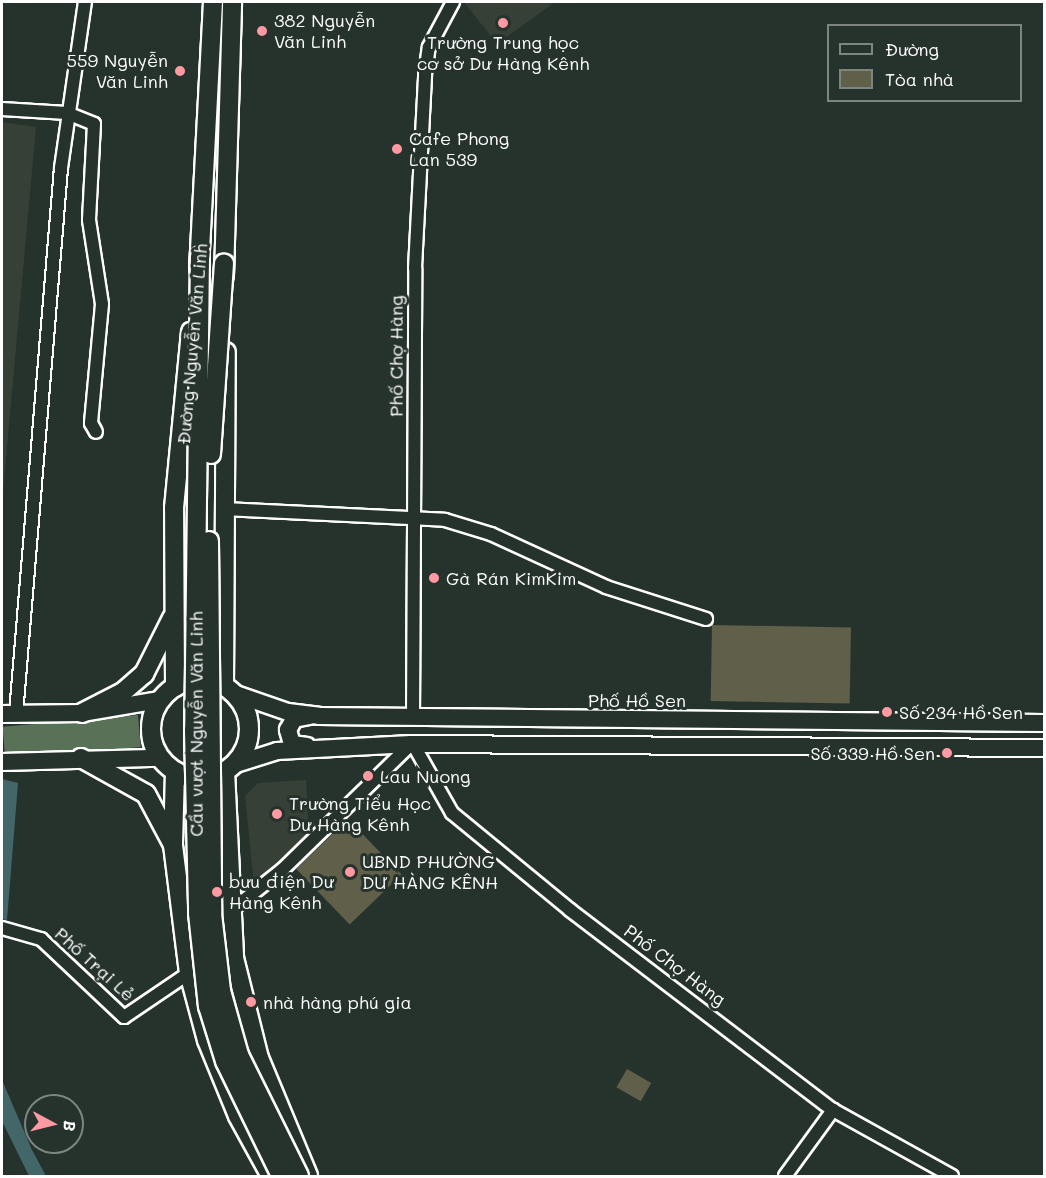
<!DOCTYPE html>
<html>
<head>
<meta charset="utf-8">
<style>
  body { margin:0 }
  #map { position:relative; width:1046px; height:1178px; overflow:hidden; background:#26332d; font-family:Mali,sans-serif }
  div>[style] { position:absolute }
  .built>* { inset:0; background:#374036 }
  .green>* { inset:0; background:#587157; transform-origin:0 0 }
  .water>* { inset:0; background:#436769 }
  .building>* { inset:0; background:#605f4a; transform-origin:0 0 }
  .roads { filter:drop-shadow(2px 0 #fff) drop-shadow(-2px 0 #fff) drop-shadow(0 2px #fff) drop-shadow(0 -2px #fff) }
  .minor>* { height:12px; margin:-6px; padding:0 6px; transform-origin:6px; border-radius:6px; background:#26332d }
  .major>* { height:16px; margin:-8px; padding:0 8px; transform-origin:8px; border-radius:8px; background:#26332d }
  .highway>* { height:18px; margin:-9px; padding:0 9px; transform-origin:9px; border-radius:9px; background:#26332d }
  .highway>.ring { margin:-9px; padding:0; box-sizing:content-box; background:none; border:18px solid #26332d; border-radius:50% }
  .bridges { filter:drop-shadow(2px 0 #fff) drop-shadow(-2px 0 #fff) drop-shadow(0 2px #fff) drop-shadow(0 -2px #fff) }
  .highway-bridge>* { height:18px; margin:-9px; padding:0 9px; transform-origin:9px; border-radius:9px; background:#26332d }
  .dots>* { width:16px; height:16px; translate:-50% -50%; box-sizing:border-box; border:3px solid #26332d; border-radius:50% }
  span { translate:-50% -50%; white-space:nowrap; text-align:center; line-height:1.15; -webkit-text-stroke:6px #26332d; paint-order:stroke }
  .poi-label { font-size:18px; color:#fff }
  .left { translate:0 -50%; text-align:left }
  .right { translate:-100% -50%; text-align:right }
  .street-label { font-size:18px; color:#fff }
  .frame { position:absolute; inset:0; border:3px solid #fff; pointer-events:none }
  .legend { position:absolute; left:827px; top:24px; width:195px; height:78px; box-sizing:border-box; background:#26332d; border:2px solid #7d8581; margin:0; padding:8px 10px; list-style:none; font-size:18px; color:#fff }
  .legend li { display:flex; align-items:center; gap:12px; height:30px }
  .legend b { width:30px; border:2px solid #7d8581 }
  .north { position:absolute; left:24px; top:1094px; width:60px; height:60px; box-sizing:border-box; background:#26332d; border:2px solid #7d8581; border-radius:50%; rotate:97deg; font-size:16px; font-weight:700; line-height:24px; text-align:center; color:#fff }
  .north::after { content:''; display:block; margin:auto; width:21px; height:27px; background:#ff9aa2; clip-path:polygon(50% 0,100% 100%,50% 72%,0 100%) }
</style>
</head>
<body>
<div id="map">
  <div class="built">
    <div style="clip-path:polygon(464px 2px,555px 2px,497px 44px)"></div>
    <div style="clip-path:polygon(2px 122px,36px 127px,2px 502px)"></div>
    <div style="clip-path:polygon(306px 780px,309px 832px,254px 884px,245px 796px,258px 783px)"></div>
  </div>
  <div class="green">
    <div style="left:138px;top:715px;width:32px;height:136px;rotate:85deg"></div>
  </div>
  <div class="water">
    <div style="clip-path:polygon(2px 779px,18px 783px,7px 920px,2px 919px)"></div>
    <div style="clip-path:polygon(2px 1080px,32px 1150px,46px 1176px,29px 1176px,2px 1121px)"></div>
  </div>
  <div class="building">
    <div style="left:712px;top:625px;width:139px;height:76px;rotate:1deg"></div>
    <div style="left:348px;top:819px;width:77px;height:72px;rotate:46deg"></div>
    <div style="left:627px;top:1069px;width:28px;height:21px;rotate:30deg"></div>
  </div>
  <div class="roads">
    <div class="minor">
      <div style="left:2px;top:109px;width:65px;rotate:3.5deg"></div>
      <div style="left:67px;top:113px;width:29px;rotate:22deg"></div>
      <div style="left:94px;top:124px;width:96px;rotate:93deg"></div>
      <div style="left:89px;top:220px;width:85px;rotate:81.2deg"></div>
      <div style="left:102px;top:304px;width:120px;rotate:95.3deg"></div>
      <div style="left:91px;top:423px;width:10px;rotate:61deg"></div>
      <div style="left:224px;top:509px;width:221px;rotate:2.8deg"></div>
      <div style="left:445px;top:520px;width:48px;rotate:16.9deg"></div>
      <div style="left:491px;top:534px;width:127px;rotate:24.7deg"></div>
      <div style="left:606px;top:587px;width:105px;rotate:17.7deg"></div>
      <div style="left:16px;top:714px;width:548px;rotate:-85.29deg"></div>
      <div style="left:61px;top:168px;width:168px;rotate:-81.8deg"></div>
      <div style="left:413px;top:718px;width:450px;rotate:-89.7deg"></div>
      <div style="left:415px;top:268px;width:194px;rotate:-87deg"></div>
      <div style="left:425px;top:74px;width:27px;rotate:-82deg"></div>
      <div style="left:429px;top:47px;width:51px;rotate:-61.9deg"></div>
      <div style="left:413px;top:744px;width:79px;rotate:60.5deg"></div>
      <div style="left:452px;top:813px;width:153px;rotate:39.4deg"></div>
      <div style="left:570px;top:910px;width:330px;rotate:37.3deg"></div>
      <div style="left:833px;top:1110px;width:136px;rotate:29deg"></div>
      <div style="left:228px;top:913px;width:69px;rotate:-38.5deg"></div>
      <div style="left:282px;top:870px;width:180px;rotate:-44.3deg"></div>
      <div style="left:2px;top:928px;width:41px;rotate:15.8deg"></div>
      <div style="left:41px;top:939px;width:114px;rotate:43.2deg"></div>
      <div style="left:124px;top:1017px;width:78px;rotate:-34.1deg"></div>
      <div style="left:785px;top:1176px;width:82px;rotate:-54deg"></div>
    </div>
    <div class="major">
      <div style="left:233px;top:693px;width:58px;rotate:19.1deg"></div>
      <div style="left:288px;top:712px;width:31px;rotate:7deg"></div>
      <div style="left:319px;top:716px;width:725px;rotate:0.55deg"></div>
      <div style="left:2px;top:714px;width:80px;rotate:-0.7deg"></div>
      <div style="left:82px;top:713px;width:79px;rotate:-9.5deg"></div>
      <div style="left:307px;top:746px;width:15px;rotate:-172deg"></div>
      <div style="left:292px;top:744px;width:15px;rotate:-106deg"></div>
      <div style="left:288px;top:730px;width:13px;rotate:-61deg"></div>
      <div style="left:294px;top:719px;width:16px;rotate:-11deg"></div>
      <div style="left:2px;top:762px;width:158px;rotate:-1.5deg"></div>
      <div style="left:233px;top:765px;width:46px;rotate:-17.7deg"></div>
      <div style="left:277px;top:751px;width:134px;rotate:-3deg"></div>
      <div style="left:411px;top:744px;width:633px;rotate:0.36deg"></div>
    </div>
    <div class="highway">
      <div style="left:199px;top:269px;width:267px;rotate:-87deg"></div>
      <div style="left:224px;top:276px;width:274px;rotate:-88.3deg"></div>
      <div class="ring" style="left:151px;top:680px;width:80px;height:80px"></div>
      <div style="left:224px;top:686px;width:334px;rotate:-89.7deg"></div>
      <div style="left:175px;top:687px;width:179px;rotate:-90.3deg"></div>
      <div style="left:174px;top:508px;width:177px;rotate:-84.5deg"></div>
      <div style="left:82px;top:713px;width:46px;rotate:-27.1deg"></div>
      <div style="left:123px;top:692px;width:28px;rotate:-41deg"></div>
      <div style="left:144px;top:674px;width:63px;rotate:-63.4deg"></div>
      <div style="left:81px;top:758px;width:74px;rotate:29deg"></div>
      <div style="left:146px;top:794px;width:55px;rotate:62deg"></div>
      <div style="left:225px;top:771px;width:187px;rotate:87.2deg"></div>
      <div style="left:234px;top:958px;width:103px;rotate:76deg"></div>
      <div style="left:259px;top:1058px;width:128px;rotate:67.4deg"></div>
      <div style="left:175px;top:772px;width:73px;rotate:91.6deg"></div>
      <div style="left:173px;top:845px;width:129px;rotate:82.9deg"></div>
      <div style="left:189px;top:973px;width:69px;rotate:75deg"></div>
      <div style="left:207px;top:1040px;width:82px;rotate:67.8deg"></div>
      <div style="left:238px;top:1116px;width:68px;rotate:61.2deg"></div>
    </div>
  </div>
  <div class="bridges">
    <div class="highway-bridge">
      <div style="left:200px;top:256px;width:474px;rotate:90.7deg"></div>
      <div style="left:194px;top:730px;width:183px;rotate:88.7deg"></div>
      <div style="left:198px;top:913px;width:94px;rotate:83.9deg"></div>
      <div style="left:208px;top:1006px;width:58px;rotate:72.8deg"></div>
      <div style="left:225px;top:1061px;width:128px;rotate:64deg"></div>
      <div style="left:211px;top:454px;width:191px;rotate:-86.1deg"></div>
      <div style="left:209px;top:541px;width:373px;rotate:89.5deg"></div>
      <div style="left:212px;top:914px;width:78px;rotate:83.3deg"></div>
      <div style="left:221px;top:991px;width:66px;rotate:74.3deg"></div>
      <div style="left:239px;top:1055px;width:135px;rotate:63.6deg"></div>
    </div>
  </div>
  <div class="dots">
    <div style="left:503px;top:23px;background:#ff9aa2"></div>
    <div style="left:262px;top:31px;background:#ff9aa2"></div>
    <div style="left:180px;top:71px;background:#ff9aa2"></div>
    <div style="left:397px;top:149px;background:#ff9aa2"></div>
    <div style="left:434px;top:578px;background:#ff9aa2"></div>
    <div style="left:887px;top:712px;background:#ff9aa2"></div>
    <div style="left:947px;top:753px;background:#ff9aa2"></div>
    <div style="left:368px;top:776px;background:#ff9aa2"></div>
    <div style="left:277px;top:814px;background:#ff9aa2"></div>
    <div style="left:350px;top:872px;background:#ff9aa2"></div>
    <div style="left:217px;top:892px;background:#ff9aa2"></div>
    <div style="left:251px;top:1002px;background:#ff9aa2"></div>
  </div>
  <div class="poi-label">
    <span class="left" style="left:274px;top:31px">382 Nguyễn<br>Văn Linh</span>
    <span style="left:503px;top:53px">Trường Trung học<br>cơ sở Dư Hàng Kênh</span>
    <span class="right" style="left:168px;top:71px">559 Nguyễn<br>Văn Linh</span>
    <span class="left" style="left:409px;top:149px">Cafe Phong<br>Lan 539</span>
    <span class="left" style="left:446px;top:578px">Gà Rán KimKim</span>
    <span class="left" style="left:899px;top:712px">Số 234 Hồ Sen</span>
    <span class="right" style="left:935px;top:753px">Số 339 Hồ Sen</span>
    <span class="left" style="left:380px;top:776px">Lau Nuong</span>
    <span class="left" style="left:289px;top:814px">Trường Tiểu Học<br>Dư Hàng Kênh</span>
    <span class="left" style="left:362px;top:872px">UBND PHƯỜNG<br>DƯ HÀNG KÊNH</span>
    <span class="left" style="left:229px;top:892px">bưu điện Dư<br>Hàng Kênh</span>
    <span class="left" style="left:263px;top:1002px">nhà hàng phú gia</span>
  </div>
  <div class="street-label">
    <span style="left:192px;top:344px;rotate:-85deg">Đường Nguyễn Văn Linh</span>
    <span style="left:396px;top:356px;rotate:-90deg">Phố Chợ Hàng</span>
    <span style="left:637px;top:700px">Phố Hồ Sen</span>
    <span style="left:196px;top:724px;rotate:-90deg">Cầu vượt Nguyễn Văn Linh</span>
    <span style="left:95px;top:964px;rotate:42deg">Phố Trại Lẻ</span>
    <span style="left:675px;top:965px;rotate:37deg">Phố Chợ Hàng</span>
  </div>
  <div class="frame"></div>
  <ul class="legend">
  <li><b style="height:8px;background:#26332d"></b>Đường</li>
  <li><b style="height:16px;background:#605f4a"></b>Tòa nhà</li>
  </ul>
  <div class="north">B</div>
</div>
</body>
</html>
